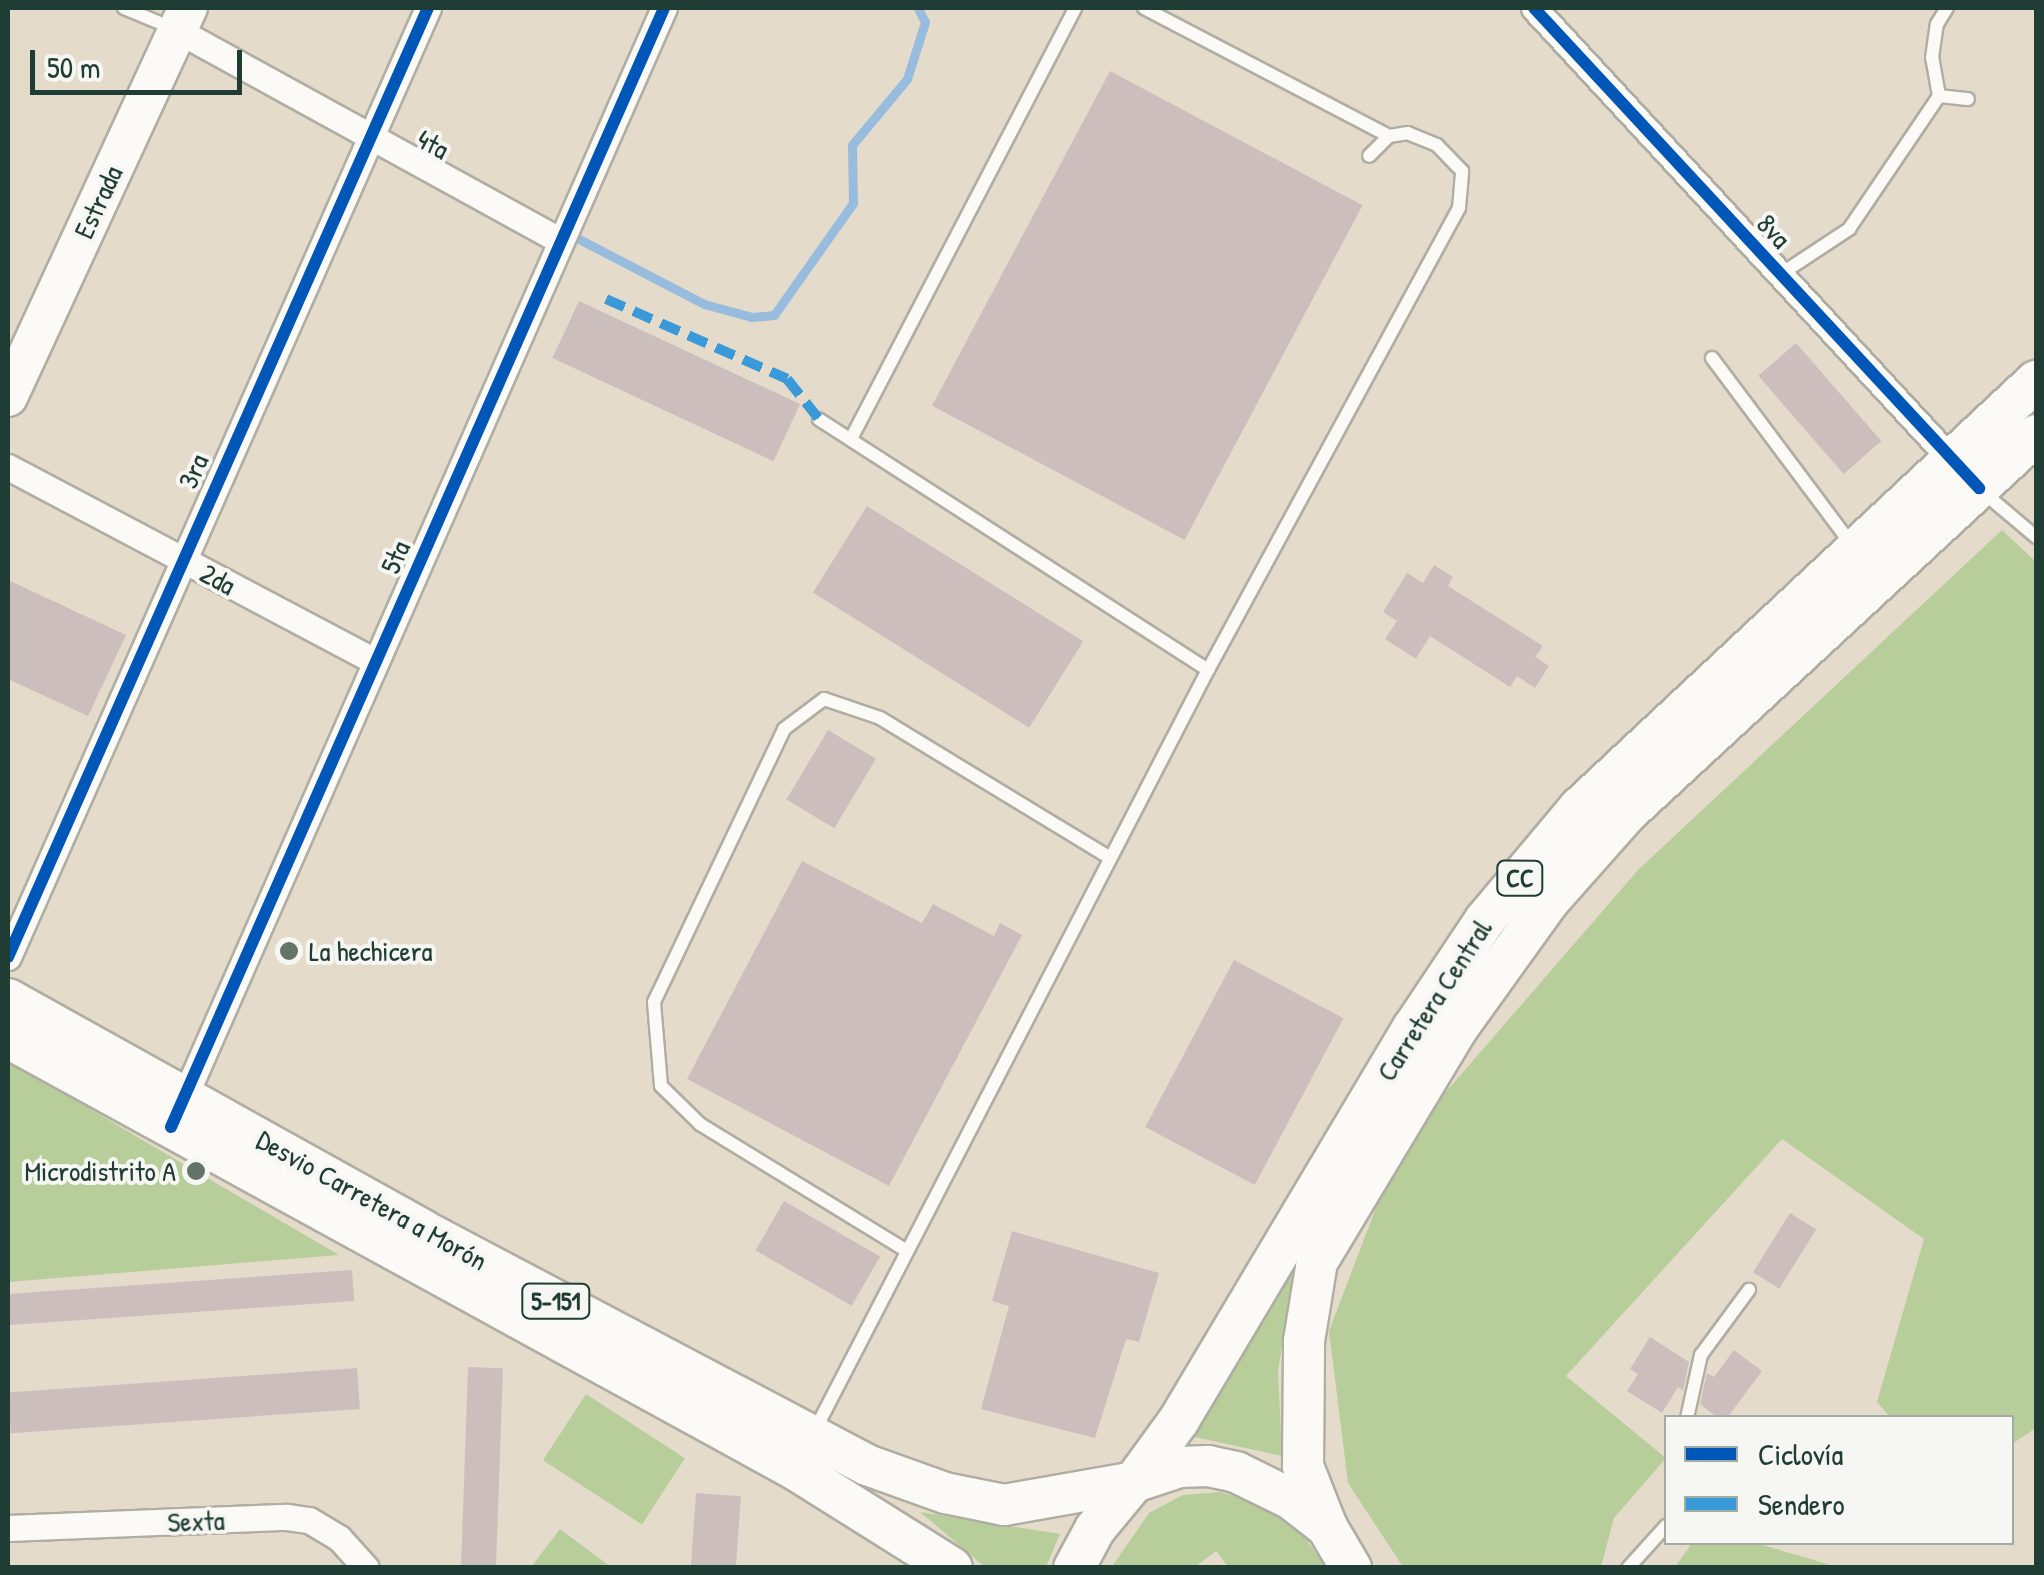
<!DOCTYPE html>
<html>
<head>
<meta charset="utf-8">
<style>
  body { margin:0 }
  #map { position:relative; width:2044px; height:1575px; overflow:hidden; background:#e5dbcb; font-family:"Patrick Hand",sans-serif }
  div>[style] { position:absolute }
  .green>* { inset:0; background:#b7ce9b; transform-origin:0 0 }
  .stream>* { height:9px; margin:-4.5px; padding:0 4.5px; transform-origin:4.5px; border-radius:4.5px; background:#97bcdd }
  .building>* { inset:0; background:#cdbebe; transform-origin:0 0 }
  .roads { filter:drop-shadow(2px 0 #b0ada2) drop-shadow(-2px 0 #b0ada2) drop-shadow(0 2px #b0ada2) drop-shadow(0 -2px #b0ada2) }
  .lane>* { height:12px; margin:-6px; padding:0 6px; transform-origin:6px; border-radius:6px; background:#fbfaf7 }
  .street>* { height:25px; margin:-12.5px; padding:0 12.5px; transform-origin:12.5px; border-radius:12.5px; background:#fbfaf7 }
  .secondary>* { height:38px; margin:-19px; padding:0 19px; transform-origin:19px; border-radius:19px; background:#fbfaf7 }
  .primary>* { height:40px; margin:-20px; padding:0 20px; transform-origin:20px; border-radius:20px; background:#fbfaf7 }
  .quiet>* { height:10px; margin-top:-5px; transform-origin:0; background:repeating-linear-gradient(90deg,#3a99d8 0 20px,transparent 0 30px) }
  .cycleway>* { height:12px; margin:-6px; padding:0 6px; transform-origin:6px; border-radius:6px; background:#0057b8 }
  .dots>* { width:28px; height:28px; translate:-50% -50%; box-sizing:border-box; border:5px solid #f6f6f2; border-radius:50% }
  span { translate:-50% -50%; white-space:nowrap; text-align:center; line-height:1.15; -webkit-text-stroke:8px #f6f6f2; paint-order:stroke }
  .shield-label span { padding:2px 8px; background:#f6f6f2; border:2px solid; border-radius:8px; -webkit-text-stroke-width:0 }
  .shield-label { font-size:25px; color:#1f3d34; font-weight:700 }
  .street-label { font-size:28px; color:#1f3d34 }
  .poi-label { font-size:28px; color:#1f3d34 }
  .left { translate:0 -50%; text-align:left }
  .right { translate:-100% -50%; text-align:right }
  .frame { position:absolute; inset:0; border:10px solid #1f3d34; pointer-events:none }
  .legend { position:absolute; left:1664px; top:1415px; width:350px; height:130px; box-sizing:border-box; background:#f6f6f2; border:2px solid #a0aca6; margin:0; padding:12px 18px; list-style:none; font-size:30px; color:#1f3d34 }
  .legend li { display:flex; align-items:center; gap:20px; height:50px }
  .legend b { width:50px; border:2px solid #a0aca6 }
  .scale { position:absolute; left:30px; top:50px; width:212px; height:45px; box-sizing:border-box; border:5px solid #1f3d34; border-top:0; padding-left:12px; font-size:30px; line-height:35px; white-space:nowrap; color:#1f3d34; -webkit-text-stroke:8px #f6f6f2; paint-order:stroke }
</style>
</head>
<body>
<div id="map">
  <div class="green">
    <div style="clip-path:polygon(2002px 530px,2036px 562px,2036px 1428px,2012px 1444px,2012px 1418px,1890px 1417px,1877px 1402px,1924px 1239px,1782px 1139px,1566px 1376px,1666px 1458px,1614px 1518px,1601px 1567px,1403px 1567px,1348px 1483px,1329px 1331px,1400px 1145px,1638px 870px)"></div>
    <div style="clip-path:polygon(8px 1060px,139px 1138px,339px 1255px,8px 1282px)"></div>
    <div style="clip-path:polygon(1299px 1249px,1278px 1371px,1282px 1456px,1190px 1436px)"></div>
    <div style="left:586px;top:1394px;width:118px;height:79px;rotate:33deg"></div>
    <div style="clip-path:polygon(1221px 1492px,1265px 1507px,1304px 1536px,1325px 1567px,1228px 1567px,1216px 1551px,1195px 1567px,1111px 1568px,1149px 1513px,1183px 1495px)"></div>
    <div style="clip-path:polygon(920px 1512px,1060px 1534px,1046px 1567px,985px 1567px)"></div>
    <div style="clip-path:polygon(560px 1529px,611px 1567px,531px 1567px)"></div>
    <div style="clip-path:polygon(1692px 1543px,1756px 1543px,1838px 1567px,1675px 1567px)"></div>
  </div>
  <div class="stream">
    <div style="left:579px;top:239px;width:141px;rotate:27.5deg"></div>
    <div style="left:704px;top:304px;width:50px;rotate:15.2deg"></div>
    <div style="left:752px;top:317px;width:22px;rotate:-5deg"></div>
    <div style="left:774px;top:315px;width:137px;rotate:-54.8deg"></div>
    <div style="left:853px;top:203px;width:58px;rotate:-91deg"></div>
    <div style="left:852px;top:145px;width:86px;rotate:-50.2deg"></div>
    <div style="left:907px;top:79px;width:60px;rotate:-72.5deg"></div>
    <div style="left:925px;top:22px;width:16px;rotate:-117deg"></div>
  </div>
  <div class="building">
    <div style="left:1110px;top:71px;width:286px;height:379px;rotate:28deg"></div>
    <div style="left:579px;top:301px;width:244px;height:63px;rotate:25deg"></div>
    <div style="left:1796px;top:343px;width:130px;height:50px;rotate:49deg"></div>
    <div style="left:867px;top:506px;width:255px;height:102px;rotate:32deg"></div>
    <div style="clip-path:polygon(1434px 565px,1453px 577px,1448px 586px,1543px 646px,1535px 657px,1549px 666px,1535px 688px,1517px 676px,1510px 687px,1430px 636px,1416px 659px,1385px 639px,1397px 621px,1383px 612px,1407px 573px,1423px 583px)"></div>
    <div style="clip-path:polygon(8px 580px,126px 635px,88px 716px,8px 679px)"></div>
    <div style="left:828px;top:730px;width:56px;height:81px;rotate:31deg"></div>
    <div style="clip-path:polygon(802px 861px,922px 923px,933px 904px,994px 936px,1000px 923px,1022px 935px,889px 1186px,687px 1079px)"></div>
    <div style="left:1234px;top:960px;width:124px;height:189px;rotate:28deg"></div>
    <div style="left:784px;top:1201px;width:111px;height:57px;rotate:30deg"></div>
    <div style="left:1790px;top:1213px;width:31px;height:70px;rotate:32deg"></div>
    <div style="clip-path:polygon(1012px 1231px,1159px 1273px,1139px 1342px,1126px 1339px,1095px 1438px,981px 1409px,1009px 1306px,992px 1301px)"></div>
    <div style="left:352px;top:1270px;width:31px;height:345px;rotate:86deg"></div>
    <div style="clip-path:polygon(1650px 1337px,1689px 1362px,1683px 1390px,1678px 1387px,1662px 1413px,1627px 1391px,1638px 1374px,1630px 1369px)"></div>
    <div style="clip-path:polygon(1734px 1350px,1762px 1371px,1727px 1418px,1718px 1418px,1700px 1404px,1707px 1373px,1714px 1377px)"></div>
    <div style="left:468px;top:1367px;width:35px;height:201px;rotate:2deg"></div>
    <div style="left:357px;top:1368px;width:41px;height:350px;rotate:86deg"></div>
    <div style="left:696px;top:1493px;width:45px;height:76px;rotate:4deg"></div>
  </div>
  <div class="roads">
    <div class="lane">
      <div style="left:124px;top:8px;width:52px;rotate:22.6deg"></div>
      <div style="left:1144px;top:8px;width:276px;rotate:27.6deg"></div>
      <div style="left:1939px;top:96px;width:29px;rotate:6deg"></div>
      <div style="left:1781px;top:274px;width:82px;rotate:-33.5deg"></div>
      <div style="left:1849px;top:229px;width:161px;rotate:-55.9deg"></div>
      <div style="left:1939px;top:96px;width:39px;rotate:-100deg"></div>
      <div style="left:1932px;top:58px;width:34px;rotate:-82deg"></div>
      <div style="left:1937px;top:24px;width:19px;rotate:-58deg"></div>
      <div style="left:1712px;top:358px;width:234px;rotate:53.2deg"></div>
      <div style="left:852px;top:437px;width:483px;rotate:-62.5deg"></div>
      <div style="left:1984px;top:493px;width:68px;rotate:40.2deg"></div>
      <div style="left:1208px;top:670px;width:526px;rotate:-61.49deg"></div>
      <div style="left:1459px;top:208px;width:37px;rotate:-85deg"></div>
      <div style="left:1462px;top:171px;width:36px;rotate:-134deg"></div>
      <div style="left:1437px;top:145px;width:31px;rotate:-158deg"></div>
      <div style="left:1408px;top:133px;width:19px;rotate:171deg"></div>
      <div style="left:1389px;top:136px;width:28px;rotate:135deg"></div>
      <div style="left:907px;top:1251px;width:243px;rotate:-148.5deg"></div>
      <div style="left:700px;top:1124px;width:54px;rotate:-135.7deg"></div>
      <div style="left:661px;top:1086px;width:84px;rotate:-94.8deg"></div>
      <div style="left:654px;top:1002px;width:302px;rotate:-64.5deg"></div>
      <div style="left:784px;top:729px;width:50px;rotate:-36.9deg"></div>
      <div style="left:824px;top:699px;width:59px;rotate:18.7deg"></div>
      <div style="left:880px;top:718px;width:269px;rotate:31.3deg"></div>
      <div style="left:1687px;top:1418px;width:65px;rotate:-77.5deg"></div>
      <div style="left:1701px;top:1355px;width:81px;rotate:-53.6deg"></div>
      <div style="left:815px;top:1430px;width:856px;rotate:-62.66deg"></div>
      <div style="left:1208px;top:670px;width:463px;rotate:-147.2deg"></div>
      <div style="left:1628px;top:1568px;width:57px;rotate:-47.9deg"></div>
    </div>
    <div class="street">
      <div style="left:1534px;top:8px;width:629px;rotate:47.25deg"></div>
      <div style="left:177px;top:30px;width:438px;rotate:28.8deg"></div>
      <div style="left:8px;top:467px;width:416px;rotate:27.9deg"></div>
      <div style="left:8px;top:957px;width:1038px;rotate:-66.13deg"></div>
      <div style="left:179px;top:1109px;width:1203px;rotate:-66.23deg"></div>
      <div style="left:8px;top:1528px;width:279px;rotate:-2.3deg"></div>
      <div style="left:287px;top:1517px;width:22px;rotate:8deg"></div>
      <div style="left:309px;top:1520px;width:35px;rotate:31deg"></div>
      <div style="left:339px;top:1538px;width:40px;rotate:48deg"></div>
    </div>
    <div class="secondary">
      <div style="left:8px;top:397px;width:429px;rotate:-65.2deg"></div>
    </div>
    <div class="primary">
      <div style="left:8px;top:999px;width:476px;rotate:29.1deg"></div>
      <div style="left:424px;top:1231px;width:501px;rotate:27.84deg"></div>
      <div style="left:867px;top:1465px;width:83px;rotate:19.7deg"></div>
      <div style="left:945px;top:1493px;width:60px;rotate:11.5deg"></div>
      <div style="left:1004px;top:1505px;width:132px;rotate:-10deg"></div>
      <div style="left:1134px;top:1482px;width:77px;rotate:-54deg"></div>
      <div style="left:1179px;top:1420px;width:457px;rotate:-59.2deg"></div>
      <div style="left:1413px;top:1028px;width:130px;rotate:-56.3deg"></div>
      <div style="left:1485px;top:920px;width:145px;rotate:-50deg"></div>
      <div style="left:1578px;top:809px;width:627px;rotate:-43.06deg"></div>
      <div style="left:8px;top:1038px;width:899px;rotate:28.73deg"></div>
      <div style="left:796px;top:1470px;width:184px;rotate:32.1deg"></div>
      <div style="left:1327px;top:1527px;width:66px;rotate:-111.5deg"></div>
      <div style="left:1303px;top:1466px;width:125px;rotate:-89.5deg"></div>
      <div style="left:1304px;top:1341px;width:80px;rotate:-80.7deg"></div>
      <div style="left:1317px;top:1262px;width:275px;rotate:-59deg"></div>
      <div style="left:1459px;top:1026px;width:153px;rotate:-54.3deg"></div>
      <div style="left:1548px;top:902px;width:118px;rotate:-48.4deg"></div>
      <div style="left:1626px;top:814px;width:558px;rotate:-42.75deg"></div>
      <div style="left:1074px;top:1568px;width:44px;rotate:-61.7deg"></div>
      <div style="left:1095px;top:1529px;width:61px;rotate:-50.3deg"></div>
      <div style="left:1134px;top:1482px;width:47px;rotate:-18.4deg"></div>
      <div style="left:1179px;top:1467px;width:29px;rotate:-2deg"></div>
      <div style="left:1208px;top:1466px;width:29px;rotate:12deg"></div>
      <div style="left:1236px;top:1472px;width:61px;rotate:26.1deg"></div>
      <div style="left:1291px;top:1499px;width:46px;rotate:37.9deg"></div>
      <div style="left:1327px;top:1527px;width:48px;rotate:59.7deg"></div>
    </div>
  </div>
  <div class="quiet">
    <div style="left:606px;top:299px;width:198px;rotate:23.8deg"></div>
    <div style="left:787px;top:379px;width:51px;rotate:51.3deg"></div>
  </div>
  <div class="cycleway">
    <div style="left:1534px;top:8px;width:655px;rotate:47.17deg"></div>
    <div style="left:8px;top:957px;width:1038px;rotate:-66.13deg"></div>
    <div style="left:171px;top:1127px;width:1223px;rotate:-66.22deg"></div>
  </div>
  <div class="dots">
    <div style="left:289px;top:951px;background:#647469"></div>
    <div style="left:196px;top:1171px;background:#647469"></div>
  </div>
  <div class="shield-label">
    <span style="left:1520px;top:878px">CC</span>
    <span style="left:556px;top:1301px">5-151</span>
  </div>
  <div class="street-label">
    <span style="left:433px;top:144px;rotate:28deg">4ta</span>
    <span style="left:98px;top:202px;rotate:-65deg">Estrada</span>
    <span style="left:1774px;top:231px;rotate:47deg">8va</span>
    <span style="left:193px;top:471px;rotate:-66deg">3ra</span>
    <span style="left:395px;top:557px;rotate:-66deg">5ta</span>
    <span style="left:218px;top:579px;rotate:28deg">2da</span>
    <span style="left:1434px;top:1000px;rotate:-57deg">Carretera Central</span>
    <span style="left:372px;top:1200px;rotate:29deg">Desvio Carretera a Morón</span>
    <span style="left:196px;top:1521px;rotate:-2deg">Sexta</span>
  </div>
  <div class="poi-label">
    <span class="left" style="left:309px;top:951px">La hechicera</span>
    <span class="right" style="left:176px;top:1171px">Microdistrito A</span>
  </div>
  <div class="frame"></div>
  <ul class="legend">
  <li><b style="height:12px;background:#0057b8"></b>Ciclovía</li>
  <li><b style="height:12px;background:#3a99d8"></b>Sendero</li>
  </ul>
  <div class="scale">50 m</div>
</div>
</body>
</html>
